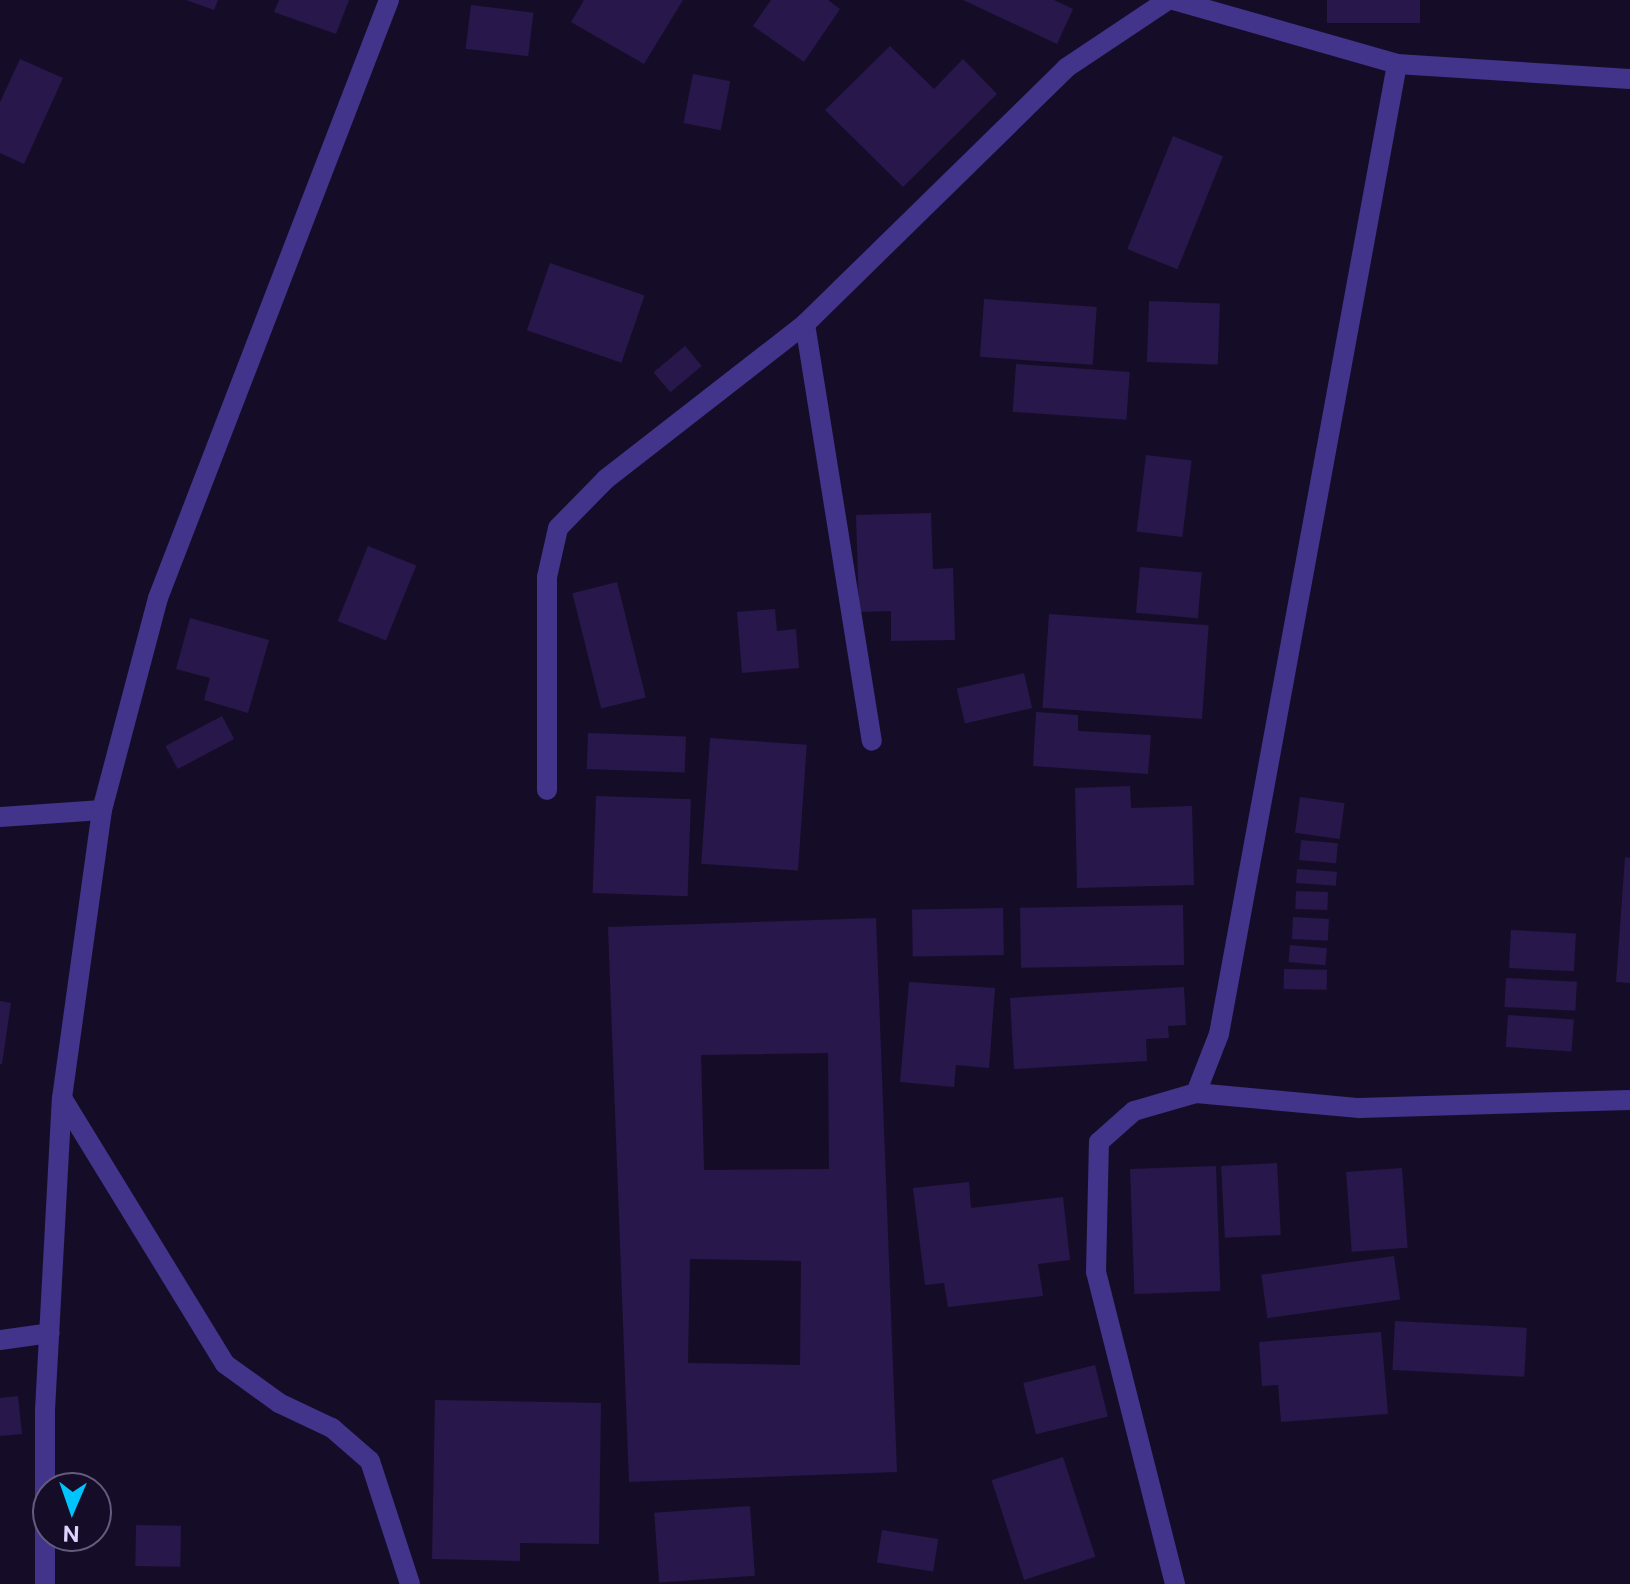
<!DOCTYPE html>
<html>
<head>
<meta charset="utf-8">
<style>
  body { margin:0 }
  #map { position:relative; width:1630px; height:1584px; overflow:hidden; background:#150d27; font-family:"Public Sans",sans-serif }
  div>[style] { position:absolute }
  .building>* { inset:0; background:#28174a; transform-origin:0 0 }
  .street>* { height:20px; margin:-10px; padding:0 10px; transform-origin:10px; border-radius:10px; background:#42338b }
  span { translate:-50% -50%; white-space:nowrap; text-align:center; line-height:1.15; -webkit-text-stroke:6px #150d27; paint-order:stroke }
  .north { position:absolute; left:32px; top:1472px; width:80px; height:80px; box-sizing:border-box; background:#150d27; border:2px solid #655c7d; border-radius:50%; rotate:182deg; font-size:22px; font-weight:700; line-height:32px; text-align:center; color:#ded3ff }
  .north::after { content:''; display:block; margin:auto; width:28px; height:36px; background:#00c4fe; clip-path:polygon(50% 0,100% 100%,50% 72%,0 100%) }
</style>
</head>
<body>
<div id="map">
  <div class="building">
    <div style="clip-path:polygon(186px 0,218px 0,214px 10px)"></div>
    <div style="clip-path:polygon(279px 0,349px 0,336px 34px,274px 12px)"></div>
    <div style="clip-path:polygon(584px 0,683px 0,644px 64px,571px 22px)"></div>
    <div style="clip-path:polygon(771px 0,828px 0,840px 9px,804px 62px,753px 26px)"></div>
    <div style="clip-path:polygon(963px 0,1054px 0,1073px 9px,1057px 44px)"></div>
    <div style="left:1327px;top:0;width:93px;height:23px"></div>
    <div style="left:471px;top:5px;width:63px;height:44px;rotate:7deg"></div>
    <div style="clip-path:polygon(890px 46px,934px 89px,963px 59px,997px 94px,903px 187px,825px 110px)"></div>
    <div style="clip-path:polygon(20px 59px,63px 78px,24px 164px,0 153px,0 102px)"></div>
    <div style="left:693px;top:74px;width:38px;height:50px;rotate:11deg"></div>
    <div style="left:1173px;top:136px;width:54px;height:122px;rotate:22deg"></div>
    <div style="left:550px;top:263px;width:100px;height:71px;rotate:19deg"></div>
    <div style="left:984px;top:299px;width:113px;height:58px;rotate:4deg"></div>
    <div style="left:1149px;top:301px;width:71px;height:61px;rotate:2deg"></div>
    <div style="left:685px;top:346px;width:26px;height:41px;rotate:50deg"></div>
    <div style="left:1016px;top:364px;width:114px;height:48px;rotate:4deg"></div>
    <div style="left:1146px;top:455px;width:46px;height:77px;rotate:7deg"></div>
    <div style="clip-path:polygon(931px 513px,933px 569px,953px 568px,955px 640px,891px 641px,891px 611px,859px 612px,856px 515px)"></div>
    <div style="left:368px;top:546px;width:52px;height:81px;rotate:22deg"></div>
    <div style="left:1140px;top:567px;width:62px;height:46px;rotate:5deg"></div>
    <div style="left:617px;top:582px;width:119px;height:46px;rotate:76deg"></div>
    <div style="clip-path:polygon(775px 609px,777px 631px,796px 629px,799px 668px,742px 673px,737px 612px)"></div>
    <div style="left:1049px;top:614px;width:160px;height:94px;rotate:4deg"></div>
    <div style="clip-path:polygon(190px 618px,269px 640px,248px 713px,204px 700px,210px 678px,176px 669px)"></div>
    <div style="left:1024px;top:673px;width:36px;height:69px;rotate:77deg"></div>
    <div style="clip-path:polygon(1036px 712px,1078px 715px,1078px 731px,1151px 735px,1148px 774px,1033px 766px)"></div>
    <div style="left:222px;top:716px;width:26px;height:64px;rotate:62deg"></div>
    <div style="left:588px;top:733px;width:98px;height:36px;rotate:2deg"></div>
    <div style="left:710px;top:738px;width:97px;height:126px;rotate:4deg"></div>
    <div style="clip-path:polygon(1130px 786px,1131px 808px,1192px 806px,1194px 885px,1077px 888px,1075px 788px)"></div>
    <div style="left:596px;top:796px;width:95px;height:97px;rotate:2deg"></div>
    <div style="left:1300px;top:797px;width:45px;height:36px;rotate:8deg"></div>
    <div style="left:1301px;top:840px;width:37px;height:20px;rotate:5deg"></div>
    <div style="clip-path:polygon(1625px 857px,1630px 858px,1630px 983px,1616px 982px)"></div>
    <div style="left:1297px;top:869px;width:40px;height:14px;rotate:4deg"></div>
    <div style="left:1296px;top:891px;width:32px;height:18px;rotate:2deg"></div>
    <div style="left:1183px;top:905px;width:60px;height:163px;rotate:89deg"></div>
    <div style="left:1003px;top:908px;width:47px;height:91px;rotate:89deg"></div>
    <div style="left:1293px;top:917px;width:36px;height:22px;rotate:3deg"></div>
    <div style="clip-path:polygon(evenodd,876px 918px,897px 1472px,629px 1482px,608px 927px,876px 918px,828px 1053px,829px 1169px,704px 1170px,701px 1055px,828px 1053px,876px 918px,690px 1259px,801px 1261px,800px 1365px,688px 1363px,690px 1259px)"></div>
    <div style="left:1511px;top:930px;width:65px;height:38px;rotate:3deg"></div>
    <div style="left:1290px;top:945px;width:37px;height:17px;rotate:5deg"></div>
    <div style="left:1284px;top:969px;width:43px;height:20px;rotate:1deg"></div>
    <div style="left:1506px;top:978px;width:71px;height:29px;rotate:3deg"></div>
    <div style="clip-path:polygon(909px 982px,995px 988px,989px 1068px,956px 1065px,954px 1087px,900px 1082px)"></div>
    <div style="clip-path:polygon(1184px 987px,1186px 1025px,1168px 1026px,1169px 1038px,1146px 1039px,1147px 1061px,1014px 1069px,1010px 998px)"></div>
    <div style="clip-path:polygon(0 1001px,11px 1003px,2px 1064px,0 1064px)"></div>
    <div style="left:1508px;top:1015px;width:66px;height:32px;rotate:4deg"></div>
    <div style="left:1277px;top:1163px;width:72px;height:56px;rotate:87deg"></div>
    <div style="left:1216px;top:1166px;width:125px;height:86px;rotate:88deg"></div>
    <div style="left:1402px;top:1168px;width:80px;height:56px;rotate:86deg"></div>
    <div style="clip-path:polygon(969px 1182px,971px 1208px,1063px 1197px,1070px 1260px,1038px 1264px,1043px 1296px,948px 1307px,944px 1283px,925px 1285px,913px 1188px)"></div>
    <div style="left:1394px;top:1256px;width:44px;height:134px;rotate:82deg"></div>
    <div style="left:1395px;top:1321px;width:132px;height:49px;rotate:3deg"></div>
    <div style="clip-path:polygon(1381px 1332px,1388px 1414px,1281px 1422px,1278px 1385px,1262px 1386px,1259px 1342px)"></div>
    <div style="left:1095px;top:1365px;width:53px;height:74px;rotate:76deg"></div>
    <div style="clip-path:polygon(18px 1396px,22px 1434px,0 1436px,0 1398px)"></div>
    <div style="clip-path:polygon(435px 1400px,601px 1403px,599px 1544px,520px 1543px,520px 1561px,432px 1559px)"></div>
    <div style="left:1063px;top:1457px;width:105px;height:75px;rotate:72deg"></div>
    <div style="left:750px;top:1506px;width:70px;height:96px;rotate:86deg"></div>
    <div style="left:136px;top:1525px;width:45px;height:41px;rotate:1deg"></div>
    <div style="left:882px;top:1530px;width:57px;height:33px;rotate:9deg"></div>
  </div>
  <div class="street">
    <div style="left:1173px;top:0;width:233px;rotate:15.9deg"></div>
    <div style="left:1397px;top:64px;width:233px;rotate:3.7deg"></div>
    <div style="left:805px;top:324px;width:422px;rotate:80.9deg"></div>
    <div style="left:547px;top:790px;width:213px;rotate:-90deg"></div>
    <div style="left:547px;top:577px;width:50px;rotate:-77.3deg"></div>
    <div style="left:558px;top:528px;width:69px;rotate:-45.6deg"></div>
    <div style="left:606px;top:479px;width:252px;rotate:-37.9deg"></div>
    <div style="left:805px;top:324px;width:366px;rotate:-44.4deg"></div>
    <div style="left:1066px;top:68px;width:123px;rotate:-33.7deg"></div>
    <div style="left:0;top:817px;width:102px;rotate:-3.9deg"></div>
    <div style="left:1196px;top:1093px;width:63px;rotate:-68.7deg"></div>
    <div style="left:1219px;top:1034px;width:986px;rotate:-79.6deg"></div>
    <div style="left:62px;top:1098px;width:312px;rotate:58.5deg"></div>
    <div style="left:225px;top:1364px;width:67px;rotate:35.8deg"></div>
    <div style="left:279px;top:1403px;width:59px;rotate:25.3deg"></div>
    <div style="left:332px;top:1428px;width:50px;rotate:41deg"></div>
    <div style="left:370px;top:1461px;width:129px;rotate:72deg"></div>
    <div style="left:0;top:1340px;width:50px;rotate:-8deg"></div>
    <div style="left:45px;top:1584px;width:174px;rotate:-90deg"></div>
    <div style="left:45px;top:1410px;width:312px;rotate:-86.9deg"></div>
    <div style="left:62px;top:1098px;width:291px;rotate:-82.1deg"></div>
    <div style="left:102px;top:810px;width:219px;rotate:-75.2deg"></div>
    <div style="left:158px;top:598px;width:641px;rotate:-68.88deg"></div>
    <div style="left:1175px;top:1584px;width:322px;rotate:-104.2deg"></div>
    <div style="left:1096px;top:1272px;width:130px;rotate:-88.7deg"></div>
    <div style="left:1099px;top:1142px;width:47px;rotate:-41.5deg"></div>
    <div style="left:1134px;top:1111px;width:65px;rotate:-16.2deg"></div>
    <div style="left:1196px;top:1093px;width:164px;rotate:5.3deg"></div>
    <div style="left:1359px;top:1108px;width:271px;rotate:-1.7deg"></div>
  </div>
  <div class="north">N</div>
</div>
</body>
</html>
